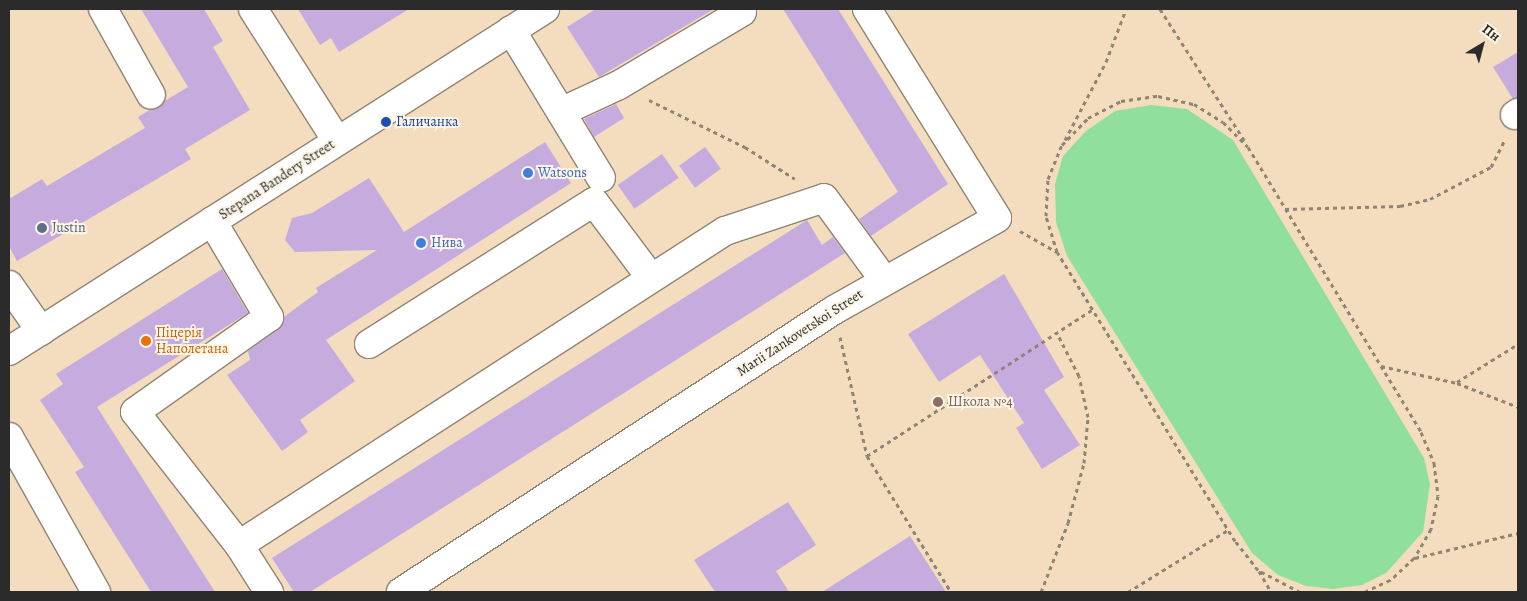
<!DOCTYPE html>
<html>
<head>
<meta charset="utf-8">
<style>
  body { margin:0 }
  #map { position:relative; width:1527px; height:601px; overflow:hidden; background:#f4ddbe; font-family:Alegreya,serif }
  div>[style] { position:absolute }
  .green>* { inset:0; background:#91df9d }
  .building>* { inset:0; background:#c6abdf; transform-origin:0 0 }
  .path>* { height:3px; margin-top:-1.5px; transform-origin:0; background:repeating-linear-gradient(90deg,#908474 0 4px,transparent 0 8px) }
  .roads { filter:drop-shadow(1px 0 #908474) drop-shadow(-1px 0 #908474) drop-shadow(0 1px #908474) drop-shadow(0 -1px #908474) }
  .minor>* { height:28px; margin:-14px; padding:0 14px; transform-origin:14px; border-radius:14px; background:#fff }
  .dots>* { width:14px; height:14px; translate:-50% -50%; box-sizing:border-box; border:2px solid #fcf5e5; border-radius:50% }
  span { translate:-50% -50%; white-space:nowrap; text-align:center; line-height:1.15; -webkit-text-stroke:4px #fcf5e5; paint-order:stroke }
  .transit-label { font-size:14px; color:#164399 }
  .left { translate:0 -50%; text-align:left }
  .shop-label { font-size:14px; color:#366cbe }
  .street-label { font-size:14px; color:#2b2b2b }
  .service-label { font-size:14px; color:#4e5e75 }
  .food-label { font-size:14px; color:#c56008 }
  .education-label { font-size:14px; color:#785e54 }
  .frame { position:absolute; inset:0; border:10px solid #2b2b2b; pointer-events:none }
  .north { position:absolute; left:1457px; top:20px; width:50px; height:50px; -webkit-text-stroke:4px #fcf5e5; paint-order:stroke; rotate:37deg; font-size:14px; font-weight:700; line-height:20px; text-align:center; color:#2b2b2b }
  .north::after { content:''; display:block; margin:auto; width:18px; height:22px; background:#2b2b2b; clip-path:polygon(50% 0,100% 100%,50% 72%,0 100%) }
</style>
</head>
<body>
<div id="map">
  <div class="green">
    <div style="clip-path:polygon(1151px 105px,1187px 109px,1233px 140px,1424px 458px,1430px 484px,1423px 532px,1386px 573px,1362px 585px,1333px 589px,1306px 586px,1278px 575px,1252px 553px,1067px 256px,1056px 222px,1055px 184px,1063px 156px,1086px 131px,1115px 111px)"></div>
  </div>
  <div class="building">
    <div style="clip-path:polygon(141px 9px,204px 9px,223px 41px,213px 47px,250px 110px,185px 149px,191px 159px,17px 261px,9px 246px,9px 199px,42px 179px,47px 186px,145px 128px,138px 117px,188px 87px)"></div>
    <div style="clip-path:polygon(298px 9px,409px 9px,339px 52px,331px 38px,320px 45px)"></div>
    <div style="clip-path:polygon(596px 9px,714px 9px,599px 77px,567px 27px)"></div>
    <div style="clip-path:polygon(783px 9px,838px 9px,948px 184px,871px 236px,859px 219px,898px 192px)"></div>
    <div style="clip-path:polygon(1518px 52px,1518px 98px,1513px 99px,1493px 67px)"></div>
    <div style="clip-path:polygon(616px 104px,624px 118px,594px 137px,584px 119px)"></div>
    <div style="clip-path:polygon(545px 142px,571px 183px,326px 340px,355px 381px,300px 420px,308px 432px,282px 451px,227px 375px,250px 360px,248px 351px,278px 329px,285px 316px,318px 292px,316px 288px,377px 250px,295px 252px,285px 240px,292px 218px,312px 213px,369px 178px,404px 232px)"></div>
    <div style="left:705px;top:147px;width:27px;height:32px;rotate:54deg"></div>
    <div style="left:662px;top:154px;width:29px;height:54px;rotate:55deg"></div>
    <div style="clip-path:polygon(807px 220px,822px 245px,833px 237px,845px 253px,310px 592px,294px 592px,272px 558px)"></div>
    <div style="clip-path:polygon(222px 269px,248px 313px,97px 407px,215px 592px,151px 592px,75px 472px,84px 467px,40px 400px,63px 384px,56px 374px)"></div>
    <div style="clip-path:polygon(1004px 274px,1064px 377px,1044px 390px,1080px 445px,1042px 469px,1016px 428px,1024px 423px,980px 355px,939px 382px,908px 334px)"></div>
    <div style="clip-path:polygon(788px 502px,816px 545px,776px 571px,789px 592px,715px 592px,694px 560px)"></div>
    <div style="clip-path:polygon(910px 536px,946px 592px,822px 592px)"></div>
  </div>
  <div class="path">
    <div style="left:1160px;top:9px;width:156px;rotate:57.3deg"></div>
    <div style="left:649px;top:100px;width:107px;rotate:26.1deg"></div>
    <div style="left:745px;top:147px;width:59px;rotate:32.6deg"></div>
    <div style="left:1065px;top:140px;width:88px;rotate:-62.3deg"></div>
    <div style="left:1106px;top:62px;width:57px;rotate:-69.3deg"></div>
    <div style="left:1285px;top:209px;width:115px;rotate:-1.5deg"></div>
    <div style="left:1400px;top:206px;width:31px;rotate:-13deg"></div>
    <div style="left:1430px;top:199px;width:69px;rotate:-27.7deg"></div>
    <div style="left:1491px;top:167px;width:30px;rotate:-63deg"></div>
    <div style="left:1020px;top:231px;width:43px;rotate:29.6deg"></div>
    <div style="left:840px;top:337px;width:122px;rotate:77.2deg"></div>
    <div style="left:867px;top:456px;width:160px;rotate:58.3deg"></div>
    <div style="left:1381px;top:366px;width:78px;rotate:12.6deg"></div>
    <div style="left:1457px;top:383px;width:66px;rotate:21.5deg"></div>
    <div style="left:1457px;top:382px;width:72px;rotate:-31.9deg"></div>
    <div style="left:867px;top:456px;width:268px;rotate:-33deg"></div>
    <div style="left:1415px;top:558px;width:106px;rotate:-13.6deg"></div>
    <div style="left:1259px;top:571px;width:24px;rotate:60deg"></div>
    <div style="left:1041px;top:592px;width:74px;rotate:-68.6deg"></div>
    <div style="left:1068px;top:523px;width:62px;rotate:-75.1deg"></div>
    <div style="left:1084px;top:463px;width:46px;rotate:-85deg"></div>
    <div style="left:1088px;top:417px;width:42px;rotate:-102.4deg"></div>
    <div style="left:1079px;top:376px;width:48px;rotate:-117.1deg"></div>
    <div style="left:1128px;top:592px;width:118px;rotate:-31.8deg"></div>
    <div style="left:1300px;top:592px;width:47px;rotate:-152.4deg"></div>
    <div style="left:1258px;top:570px;width:37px;rotate:-128deg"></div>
    <div style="left:1235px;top:541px;width:339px;rotate:-121.6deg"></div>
    <div style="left:1057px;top:252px;width:38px;rotate:-107deg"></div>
    <div style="left:1046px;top:216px;width:37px;rotate:-87deg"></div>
    <div style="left:1048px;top:179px;width:37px;rotate:-68deg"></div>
    <div style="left:1062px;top:145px;width:37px;rotate:-46deg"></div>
    <div style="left:1088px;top:118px;width:37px;rotate:-27deg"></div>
    <div style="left:1121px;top:101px;width:37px;rotate:-8deg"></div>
    <div style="left:1158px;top:96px;width:37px;rotate:13deg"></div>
    <div style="left:1194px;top:104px;width:34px;rotate:32deg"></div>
    <div style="left:1223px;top:122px;width:35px;rotate:45deg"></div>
    <div style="left:1248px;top:147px;width:333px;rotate:58.7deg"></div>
    <div style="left:1421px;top:432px;width:34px;rotate:67deg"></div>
    <div style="left:1434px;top:463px;width:33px;rotate:83deg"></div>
    <div style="left:1438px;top:496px;width:34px;rotate:102deg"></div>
    <div style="left:1431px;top:529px;width:34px;rotate:120deg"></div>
    <div style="left:1414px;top:558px;width:33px;rotate:137deg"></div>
    <div style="left:1390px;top:580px;width:29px;rotate:155deg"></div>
  </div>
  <div class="roads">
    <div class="minor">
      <div style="left:103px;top:9px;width:98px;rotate:60.8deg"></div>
      <div style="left:253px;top:9px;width:156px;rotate:57.5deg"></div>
      <div style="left:511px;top:30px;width:173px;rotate:58.7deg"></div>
      <div style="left:561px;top:112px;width:64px;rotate:-25deg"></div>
      <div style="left:619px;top:85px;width:143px;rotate:-30.7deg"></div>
      <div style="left:1515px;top:115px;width:4px;rotate:-34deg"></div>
      <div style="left:212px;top:221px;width:112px;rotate:59.3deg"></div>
      <div style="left:269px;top:317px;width:164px;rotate:144.7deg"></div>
      <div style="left:135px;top:412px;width:169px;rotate:52deg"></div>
      <div style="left:9px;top:285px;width:56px;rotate:55.2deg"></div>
      <div style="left:369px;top:344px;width:266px;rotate:-32.3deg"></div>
      <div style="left:594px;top:202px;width:95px;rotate:53.1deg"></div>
      <div style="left:9px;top:351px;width:636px;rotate:-32.54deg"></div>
      <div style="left:9px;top:437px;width:178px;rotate:60.7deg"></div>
      <div style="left:269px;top:592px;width:56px;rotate:-122.6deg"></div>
      <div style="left:239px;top:545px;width:579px;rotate:-32.87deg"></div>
      <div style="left:725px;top:231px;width:104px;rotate:-18.4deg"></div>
      <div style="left:824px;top:198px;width:102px;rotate:53.8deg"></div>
      <div style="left:401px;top:592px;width:517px;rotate:-33.07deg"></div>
      <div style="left:834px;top:310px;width:187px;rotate:-29.4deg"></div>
      <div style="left:997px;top:218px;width:246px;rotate:-121.9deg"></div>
    </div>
  </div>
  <div class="dots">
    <div style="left:386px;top:122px;background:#1a4fb4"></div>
    <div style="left:528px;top:173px;background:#3f7fe0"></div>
    <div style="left:42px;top:228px;background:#5c6f8a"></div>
    <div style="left:421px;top:243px;background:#3f7fe0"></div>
    <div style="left:146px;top:341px;background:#e8710a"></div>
    <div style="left:938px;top:402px;background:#8d6e63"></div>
  </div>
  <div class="transit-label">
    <span class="left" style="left:396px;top:122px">Галичанка</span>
  </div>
  <div class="shop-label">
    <span class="left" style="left:538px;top:173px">Watsons</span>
    <span class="left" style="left:431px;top:243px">Нива</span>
  </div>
  <div class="street-label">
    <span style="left:277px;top:180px;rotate:-33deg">Stepana Bandery Street</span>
    <span style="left:800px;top:333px;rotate:-33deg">Marii Zankovetskoi Street</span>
  </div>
  <div class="service-label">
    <span class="left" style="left:52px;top:228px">Justin</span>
  </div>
  <div class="food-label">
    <span class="left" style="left:156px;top:341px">Піцерія<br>Наполетана</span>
  </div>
  <div class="education-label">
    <span class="left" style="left:948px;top:402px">Школа №4</span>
  </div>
  <div class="frame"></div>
  <div class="north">Пн</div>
</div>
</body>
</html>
